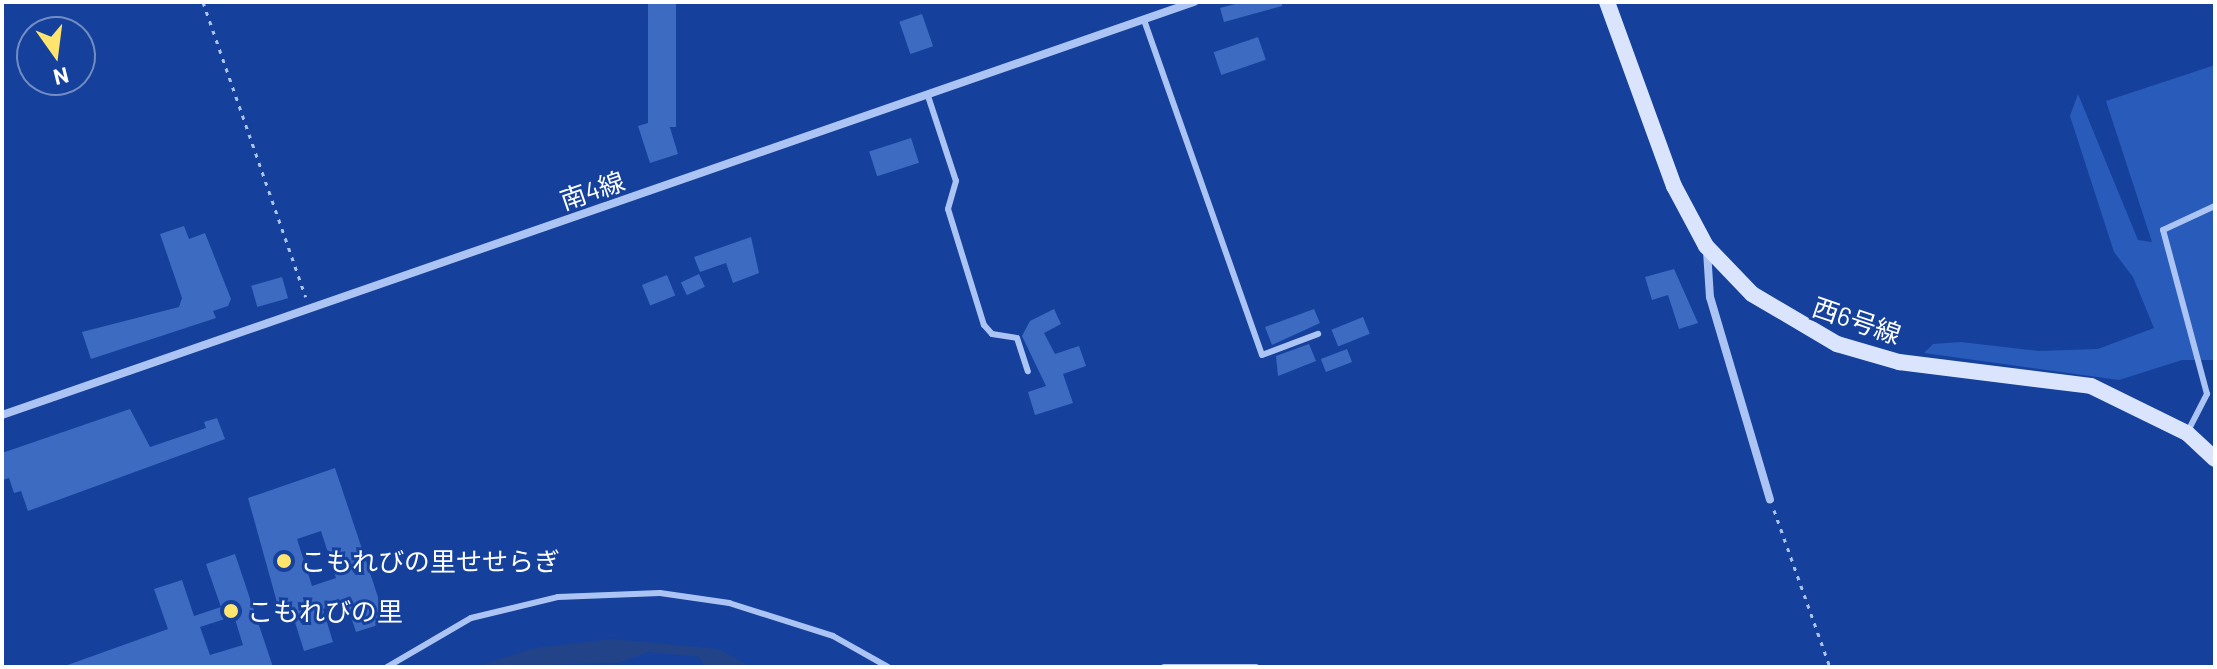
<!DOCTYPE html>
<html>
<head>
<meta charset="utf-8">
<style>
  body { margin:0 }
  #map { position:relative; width:2217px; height:669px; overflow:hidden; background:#15419c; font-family:Barlow,"Noto Sans JP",sans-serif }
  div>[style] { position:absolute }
  .green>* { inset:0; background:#285bba }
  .water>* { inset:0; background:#224387 }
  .building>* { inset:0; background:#3d6bc2; transform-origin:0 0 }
  .path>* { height:3px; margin-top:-1.5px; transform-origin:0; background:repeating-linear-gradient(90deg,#abc4f3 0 4px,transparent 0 10px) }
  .lane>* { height:6px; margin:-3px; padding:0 3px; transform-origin:3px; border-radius:3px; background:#abc4f3 }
  .street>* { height:8px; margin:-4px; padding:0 4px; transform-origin:4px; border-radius:4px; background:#abc4f3 }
  .secondary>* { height:16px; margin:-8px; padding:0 8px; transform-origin:8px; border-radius:8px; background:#dae5fd }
  .dots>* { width:22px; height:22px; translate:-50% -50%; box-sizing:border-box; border:4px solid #15419c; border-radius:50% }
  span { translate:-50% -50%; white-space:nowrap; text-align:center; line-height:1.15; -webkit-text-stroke:6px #15419c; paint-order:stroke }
  .street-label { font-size:26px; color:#fff }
  .poi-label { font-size:26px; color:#fff }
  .left { translate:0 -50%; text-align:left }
  .frame { position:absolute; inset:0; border:4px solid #fff; pointer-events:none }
  .north { position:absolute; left:16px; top:16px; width:80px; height:80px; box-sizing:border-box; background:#15419c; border:2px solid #738dc4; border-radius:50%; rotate:166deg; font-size:22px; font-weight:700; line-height:32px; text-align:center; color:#fff }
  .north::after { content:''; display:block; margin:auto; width:28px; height:36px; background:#ffe46d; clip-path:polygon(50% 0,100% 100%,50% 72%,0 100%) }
</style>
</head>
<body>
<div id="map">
  <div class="green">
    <div style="clip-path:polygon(2215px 65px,2215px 360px,2182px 360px,2119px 380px,1924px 353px,1933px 344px,1961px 342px,2039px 351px,2098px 349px,2154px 328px,2133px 277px,2114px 252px,2070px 116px,2078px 94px,2138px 240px,2152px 242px,2106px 101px)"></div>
  </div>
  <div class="water">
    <div style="clip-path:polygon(611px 639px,719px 649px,751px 667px,706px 667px,699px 657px,649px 652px,618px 663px,474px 667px,535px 648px)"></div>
  </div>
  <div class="building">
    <div style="left:648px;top:2px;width:28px;height:125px"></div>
    <div style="clip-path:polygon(1243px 2px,1282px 2px,1282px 6px,1224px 22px,1220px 8px)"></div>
    <div style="left:922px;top:14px;width:34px;height:24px;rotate:71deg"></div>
    <div style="left:1258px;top:37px;width:24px;height:47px;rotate:71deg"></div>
    <div style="clip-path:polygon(655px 121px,668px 121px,678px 154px,650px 163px,638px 126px)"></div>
    <div style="left:911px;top:138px;width:26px;height:44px;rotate:72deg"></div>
    <div style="clip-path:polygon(184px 226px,189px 239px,205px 233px,231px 299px,228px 306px,213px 311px,216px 318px,91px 359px,82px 332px,179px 307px,182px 298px,160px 234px)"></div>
    <div style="clip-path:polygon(751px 237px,759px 273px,733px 283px,726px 263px,700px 272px,694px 257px)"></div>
    <div style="clip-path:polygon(1674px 269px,1698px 323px,1679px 329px,1668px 295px,1652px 300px,1645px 277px)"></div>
    <div style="left:699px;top:274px;width:14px;height:20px;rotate:65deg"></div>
    <div style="left:667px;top:275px;width:22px;height:27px;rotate:68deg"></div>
    <div style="left:282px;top:277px;width:22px;height:32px;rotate:74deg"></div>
    <div style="clip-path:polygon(1054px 309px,1061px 324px,1044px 333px,1055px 354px,1079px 346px,1086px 366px,1063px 374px,1073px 403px,1035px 415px,1028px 392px,1046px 386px,1022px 336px,1030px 321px)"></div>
    <div style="clip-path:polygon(1314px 309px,1320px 323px,1272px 345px,1265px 327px)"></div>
    <div style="left:1363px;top:317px;width:18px;height:34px;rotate:68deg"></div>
    <div style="clip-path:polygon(1309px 344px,1316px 361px,1278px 376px,1276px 356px)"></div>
    <div style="left:1347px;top:349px;width:14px;height:28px;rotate:69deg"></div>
    <div style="clip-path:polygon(130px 409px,150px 447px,206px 428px,204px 422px,217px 418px,225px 439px,28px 511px,21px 491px,14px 493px,9px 478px,2px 480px,2px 453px)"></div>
    <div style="clip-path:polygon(evenodd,335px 468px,383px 612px,378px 614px,381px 624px,356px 632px,346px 602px,323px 609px,333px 642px,304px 651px,289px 603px,278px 606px,248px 498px,335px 468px,321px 531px,336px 578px,312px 586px,297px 539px,321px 531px)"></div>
    <div style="clip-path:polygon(evenodd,235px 554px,273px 667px,62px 667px,168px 629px,154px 589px,182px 580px,194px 616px,221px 607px,206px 564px,235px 554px,234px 616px,243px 645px,210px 655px,200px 627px,234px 616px)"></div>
  </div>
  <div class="path">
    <div style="left:203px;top:2px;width:312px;rotate:70.8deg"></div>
    <div style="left:1774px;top:510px;width:167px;rotate:70.4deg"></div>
  </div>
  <div class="lane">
    <div style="left:1144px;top:20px;width:355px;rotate:70.6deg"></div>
    <div style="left:1262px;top:355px;width:60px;rotate:-20.6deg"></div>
    <div style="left:928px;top:96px;width:89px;rotate:71.8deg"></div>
    <div style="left:956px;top:181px;width:29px;rotate:106deg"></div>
    <div style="left:948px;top:209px;width:121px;rotate:72.8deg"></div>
    <div style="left:984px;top:325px;width:12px;rotate:48deg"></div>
    <div style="left:992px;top:334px;width:25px;rotate:9deg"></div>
    <div style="left:1017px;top:338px;width:35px;rotate:72deg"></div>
    <div style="left:2187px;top:433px;width:44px;rotate:-62.9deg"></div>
    <div style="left:2207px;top:394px;width:170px;rotate:-105deg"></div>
    <div style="left:2163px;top:230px;width:57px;rotate:-24.8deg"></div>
    <div style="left:387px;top:667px;width:97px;rotate:-30.3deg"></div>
    <div style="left:471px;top:618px;width:89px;rotate:-13.6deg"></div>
    <div style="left:558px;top:597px;width:102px;rotate:-2.2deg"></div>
    <div style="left:660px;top:593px;width:70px;rotate:8.2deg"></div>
    <div style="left:729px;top:603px;width:109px;rotate:17.6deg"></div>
    <div style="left:833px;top:636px;width:63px;rotate:29.4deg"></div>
    <div style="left:1164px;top:667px;width:92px"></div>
  </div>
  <div class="street">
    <div style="left:1707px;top:251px;width:46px;rotate:86.3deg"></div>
    <div style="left:1710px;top:297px;width:211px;rotate:73.5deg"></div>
    <div style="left:2px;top:415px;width:1262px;rotate:-19.11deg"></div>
  </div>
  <div class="secondary">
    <div style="left:1607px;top:2px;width:196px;rotate:70deg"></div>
    <div style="left:1674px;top:186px;width:68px;rotate:61.9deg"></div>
    <div style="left:1706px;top:246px;width:66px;rotate:46.2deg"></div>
    <div style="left:1752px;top:294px;width:99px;rotate:30.5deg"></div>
    <div style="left:1837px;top:344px;width:65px;rotate:16.2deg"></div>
    <div style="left:1899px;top:362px;width:193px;rotate:7.1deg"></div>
    <div style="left:2091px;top:386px;width:107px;rotate:26.1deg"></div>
    <div style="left:2187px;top:433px;width:38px;rotate:43deg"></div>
  </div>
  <div class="dots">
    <div style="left:284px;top:561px;background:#ffe46d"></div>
    <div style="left:231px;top:611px;background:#ffe46d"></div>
  </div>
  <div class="street-label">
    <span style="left:592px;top:190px;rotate:-19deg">南4線</span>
    <span style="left:1857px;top:320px;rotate:19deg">西6号線</span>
  </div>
  <div class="poi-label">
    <span class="left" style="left:300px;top:561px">こもれびの里せせらぎ</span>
    <span class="left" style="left:247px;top:611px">こもれびの里</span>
  </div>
  <div class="frame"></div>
  <div class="north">N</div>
</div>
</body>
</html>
